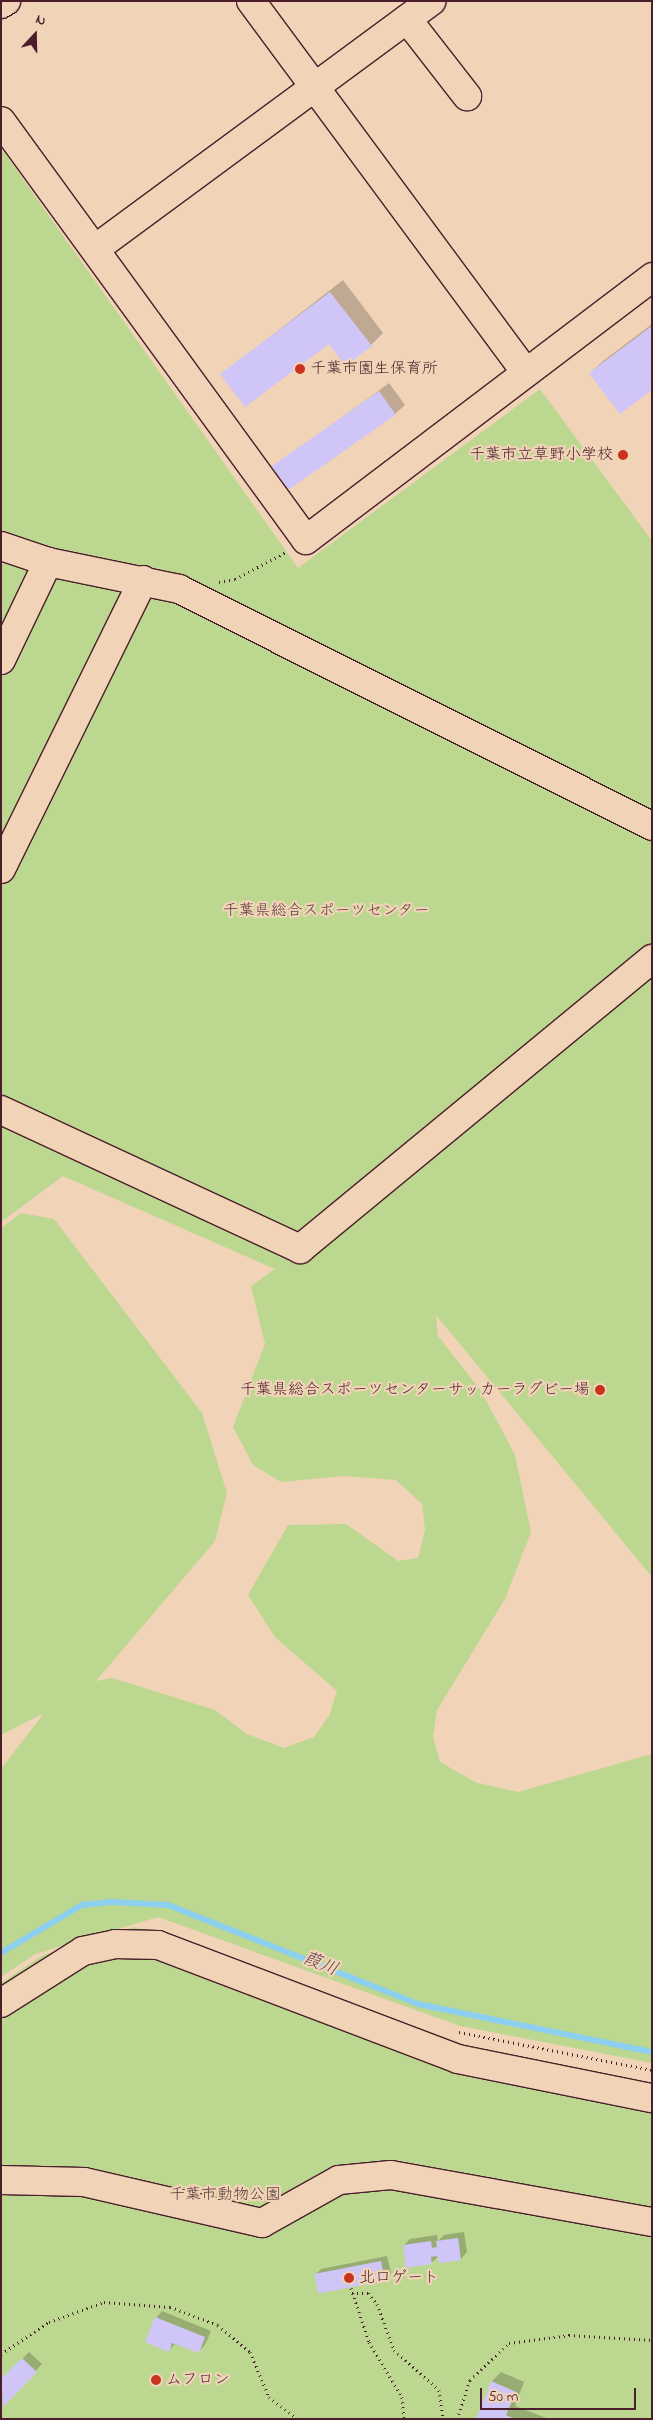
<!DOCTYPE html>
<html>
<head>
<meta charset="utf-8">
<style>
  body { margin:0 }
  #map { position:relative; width:653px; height:2420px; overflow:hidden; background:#f1d4b8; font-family:"Indie Flower","Klee One",sans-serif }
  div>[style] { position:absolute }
  .green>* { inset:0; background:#bcd78f }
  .shadow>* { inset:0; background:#0003 }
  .stream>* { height:6px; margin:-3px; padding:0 3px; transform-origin:3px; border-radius:3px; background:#8dcfef }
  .building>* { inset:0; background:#d0c5f7; transform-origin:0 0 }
  .path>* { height:3px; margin-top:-1.5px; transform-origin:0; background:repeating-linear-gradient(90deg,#4a1f2b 0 1px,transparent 0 5px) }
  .roads { filter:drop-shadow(1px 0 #4a1f2b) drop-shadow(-1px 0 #4a1f2b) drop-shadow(0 1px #4a1f2b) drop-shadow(0 -1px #4a1f2b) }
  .minor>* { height:28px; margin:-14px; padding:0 14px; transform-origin:14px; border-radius:14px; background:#f1d4b8 }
  .dots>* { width:14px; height:14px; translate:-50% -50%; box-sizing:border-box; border:2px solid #f1d4b8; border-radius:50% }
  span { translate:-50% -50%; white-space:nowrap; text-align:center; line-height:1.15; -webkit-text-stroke:4.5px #f1d4b8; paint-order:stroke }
  .poi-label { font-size:16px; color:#4a1f2b }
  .left { translate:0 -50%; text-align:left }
  .right { translate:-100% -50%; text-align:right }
  .park-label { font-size:16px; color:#5b3b3a }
  .water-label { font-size:18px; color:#543948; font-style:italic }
  .frame { position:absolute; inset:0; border:2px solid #4a1f2b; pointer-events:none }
  .north { position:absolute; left:10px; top:10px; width:50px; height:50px; -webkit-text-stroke:4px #f1d4b8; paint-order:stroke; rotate:21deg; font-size:14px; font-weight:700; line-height:20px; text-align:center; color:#4a1f2b }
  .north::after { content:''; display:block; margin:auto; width:18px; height:22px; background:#4a1f2b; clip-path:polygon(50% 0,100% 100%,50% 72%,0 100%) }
  .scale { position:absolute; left:480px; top:2388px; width:156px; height:22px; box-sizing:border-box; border:2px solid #4a1f2b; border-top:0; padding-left:6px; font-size:15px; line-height:18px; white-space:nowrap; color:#4a1f2b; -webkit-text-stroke:4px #f1d4b8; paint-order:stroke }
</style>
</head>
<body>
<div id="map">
  <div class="green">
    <div style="clip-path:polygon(1px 148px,298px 568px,540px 389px,652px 541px,652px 1577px,436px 1315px,438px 1336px,481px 1391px,515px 1455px,531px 1532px,505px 1599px,437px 1710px,433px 1737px,440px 1762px,477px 1783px,518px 1792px,652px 1754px,652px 2063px,460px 2026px,158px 1917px,35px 1954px,1px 1977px,1px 1769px,44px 1713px,1px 1735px,1px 1228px,21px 1213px,54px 1219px,202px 1413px,227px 1493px,215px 1541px,96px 1681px,112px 1678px,215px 1710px,247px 1734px,284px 1748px,314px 1737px,329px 1716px,337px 1691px,275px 1637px,248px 1595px,288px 1525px,346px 1524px,398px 1561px,418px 1558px,425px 1530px,422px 1504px,396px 1480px,344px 1476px,281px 1482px,253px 1465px,233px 1427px,265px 1344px,251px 1286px,275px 1269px,63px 1176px,1px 1222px)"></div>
    <div style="clip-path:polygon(134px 1927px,221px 1954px,498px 2057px,652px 2087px,652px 2419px,1px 2419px,1px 1983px,43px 1955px)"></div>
  </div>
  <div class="shadow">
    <div style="clip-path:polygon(343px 280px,383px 333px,371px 345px,329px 342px,222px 374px)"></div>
    <div style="clip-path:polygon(652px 324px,652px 389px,590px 373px,603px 361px)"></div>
    <div style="clip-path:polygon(389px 383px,405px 405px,395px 414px,274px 468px)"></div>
    <div style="clip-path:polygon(464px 2232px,467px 2252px,461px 2259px,439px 2256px,431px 2263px,404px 2245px,410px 2239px,437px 2235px,438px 2241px,444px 2235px)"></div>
    <div style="clip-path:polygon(387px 2256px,391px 2273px,385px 2279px,315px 2275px,321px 2269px)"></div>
    <div style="clip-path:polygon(162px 2311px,211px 2331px,205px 2345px,199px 2351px,175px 2344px,169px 2350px,156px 2318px)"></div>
    <div style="clip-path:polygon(29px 2352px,42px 2364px,3px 2406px,1px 2381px)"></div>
    <div style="clip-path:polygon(501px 2372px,524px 2382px,515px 2406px,549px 2419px,478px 2419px,492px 2381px)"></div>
  </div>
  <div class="stream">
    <div style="left:1px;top:1953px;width:94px;rotate:-30.7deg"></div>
    <div style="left:82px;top:1905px;width:29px;rotate:-6deg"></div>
    <div style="left:111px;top:1902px;width:57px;rotate:3deg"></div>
    <div style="left:168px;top:1905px;width:269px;rotate:21.6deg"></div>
    <div style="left:418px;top:2004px;width:239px;rotate:11.6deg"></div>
  </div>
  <div class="building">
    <div style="clip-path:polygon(330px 292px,372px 346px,345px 366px,329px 344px,245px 407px,220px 374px)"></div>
    <div style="clip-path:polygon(652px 326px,652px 390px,620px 414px,589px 373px)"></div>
    <div style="left:379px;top:391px;width:29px;height:131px;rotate:55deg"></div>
    <div style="clip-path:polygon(458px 2238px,461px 2260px,439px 2263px,437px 2256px,431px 2257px,432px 2264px,406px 2268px,403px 2245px,431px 2241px,432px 2248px,437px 2247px,436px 2241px)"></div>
    <div style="left:381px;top:2261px;width:20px;height:68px;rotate:79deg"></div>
    <div style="clip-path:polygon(155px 2317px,205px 2337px,199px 2353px,172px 2343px,169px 2352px,145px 2342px)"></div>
    <div style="clip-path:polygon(22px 2358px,37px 2372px,3px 2407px,1px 2379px)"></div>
    <div style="clip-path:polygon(491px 2381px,516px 2392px,506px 2415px,515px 2419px,476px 2419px)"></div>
  </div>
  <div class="path">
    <div style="left:219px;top:582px;width:16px;rotate:-11deg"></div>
    <div style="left:235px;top:579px;width:58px;rotate:-27.9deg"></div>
    <div style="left:459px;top:2032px;width:197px;rotate:11.1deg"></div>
    <div style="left:351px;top:2288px;width:57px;rotate:71.6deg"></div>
    <div style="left:369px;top:2342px;width:64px;rotate:59deg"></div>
    <div style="left:402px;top:2397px;width:22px;rotate:85deg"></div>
    <div style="left:352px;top:2293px;width:16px"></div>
    <div style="left:368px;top:2293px;width:14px;rotate:51deg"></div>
    <div style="left:377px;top:2304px;width:49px;rotate:69.7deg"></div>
    <div style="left:394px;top:2350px;width:60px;rotate:41.6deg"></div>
    <div style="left:439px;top:2390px;width:29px;rotate:82deg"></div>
    <div style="left:1px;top:2354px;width:58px;rotate:-33.7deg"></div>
    <div style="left:49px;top:2322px;width:59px;rotate:-20deg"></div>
    <div style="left:104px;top:2302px;width:66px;rotate:4.3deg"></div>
    <div style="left:170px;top:2307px;width:51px;rotate:20.6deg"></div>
    <div style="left:218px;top:2325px;width:42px;rotate:40.2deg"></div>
    <div style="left:250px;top:2352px;width:49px;rotate:67.1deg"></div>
    <div style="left:269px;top:2397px;width:36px;rotate:37deg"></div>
    <div style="left:84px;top:2419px;width:58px"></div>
    <div style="left:457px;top:2419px;width:41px;rotate:-71.6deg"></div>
    <div style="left:470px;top:2380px;width:54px;rotate:-43.5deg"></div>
    <div style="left:509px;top:2343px;width:61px;rotate:-7.6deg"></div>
    <div style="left:569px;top:2335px;width:83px;rotate:3.4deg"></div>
  </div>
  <div class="roads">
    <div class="minor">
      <div style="left:251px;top:1px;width:459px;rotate:53.5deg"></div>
      <div style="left:1px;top:4px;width:6px;rotate:-31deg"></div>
      <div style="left:407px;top:19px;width:98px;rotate:52.1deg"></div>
      <div style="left:1px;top:121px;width:518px;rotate:53.95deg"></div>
      <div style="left:306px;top:540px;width:435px;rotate:-37.2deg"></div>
      <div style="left:95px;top:249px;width:418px;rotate:-36.4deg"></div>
      <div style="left:1px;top:546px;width:50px;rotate:18.8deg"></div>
      <div style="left:48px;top:562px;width:134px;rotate:11.6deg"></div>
      <div style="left:179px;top:589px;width:529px;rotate:26.61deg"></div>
      <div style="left:1px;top:660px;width:109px;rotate:-64.4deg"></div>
      <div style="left:1px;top:869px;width:322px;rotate:-63.8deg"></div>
      <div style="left:1px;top:1110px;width:330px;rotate:24.9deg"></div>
      <div style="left:300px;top:1249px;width:456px;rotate:-39.5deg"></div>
      <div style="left:1px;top:2003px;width:97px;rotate:-32.4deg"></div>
      <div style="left:83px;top:1951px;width:33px;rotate:-12deg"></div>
      <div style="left:115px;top:1944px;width:43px;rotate:1.3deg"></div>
      <div style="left:158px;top:1945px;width:321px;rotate:20.8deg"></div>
      <div style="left:458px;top:2059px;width:198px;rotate:11.4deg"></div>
      <div style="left:1px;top:2180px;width:83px;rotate:1.4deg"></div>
      <div style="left:84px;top:2182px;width:183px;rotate:13deg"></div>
      <div style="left:262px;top:2223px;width:88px;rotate:-29.2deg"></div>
      <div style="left:339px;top:2180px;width:52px;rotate:-5.5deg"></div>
      <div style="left:391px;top:2175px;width:265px;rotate:10.2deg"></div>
    </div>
  </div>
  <div class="dots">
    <div style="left:300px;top:369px;background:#c8321e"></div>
    <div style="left:623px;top:455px;background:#c8321e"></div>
    <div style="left:600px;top:1390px;background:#c8321e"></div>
    <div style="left:349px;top:2278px;background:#c8321e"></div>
    <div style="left:156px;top:2380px;background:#c8321e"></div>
  </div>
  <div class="poi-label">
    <span class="left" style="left:310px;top:369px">千葉市園生保育所</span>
    <span class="right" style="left:613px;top:455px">千葉市立草野小学校</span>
    <span class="right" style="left:590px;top:1390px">千葉県総合スポーツセンターサッカーラグビー場</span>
    <span class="left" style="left:359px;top:2278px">北口ゲート</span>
    <span class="left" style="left:166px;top:2380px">ムフロン</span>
  </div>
  <div class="park-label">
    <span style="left:326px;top:911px">千葉県総合スポーツセンター</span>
    <span style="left:225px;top:2195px">千葉市動物公園</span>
  </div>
  <div class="water-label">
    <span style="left:320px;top:1965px;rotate:22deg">葭川</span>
  </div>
  <div class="frame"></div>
  <div class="north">N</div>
  <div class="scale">50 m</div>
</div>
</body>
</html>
